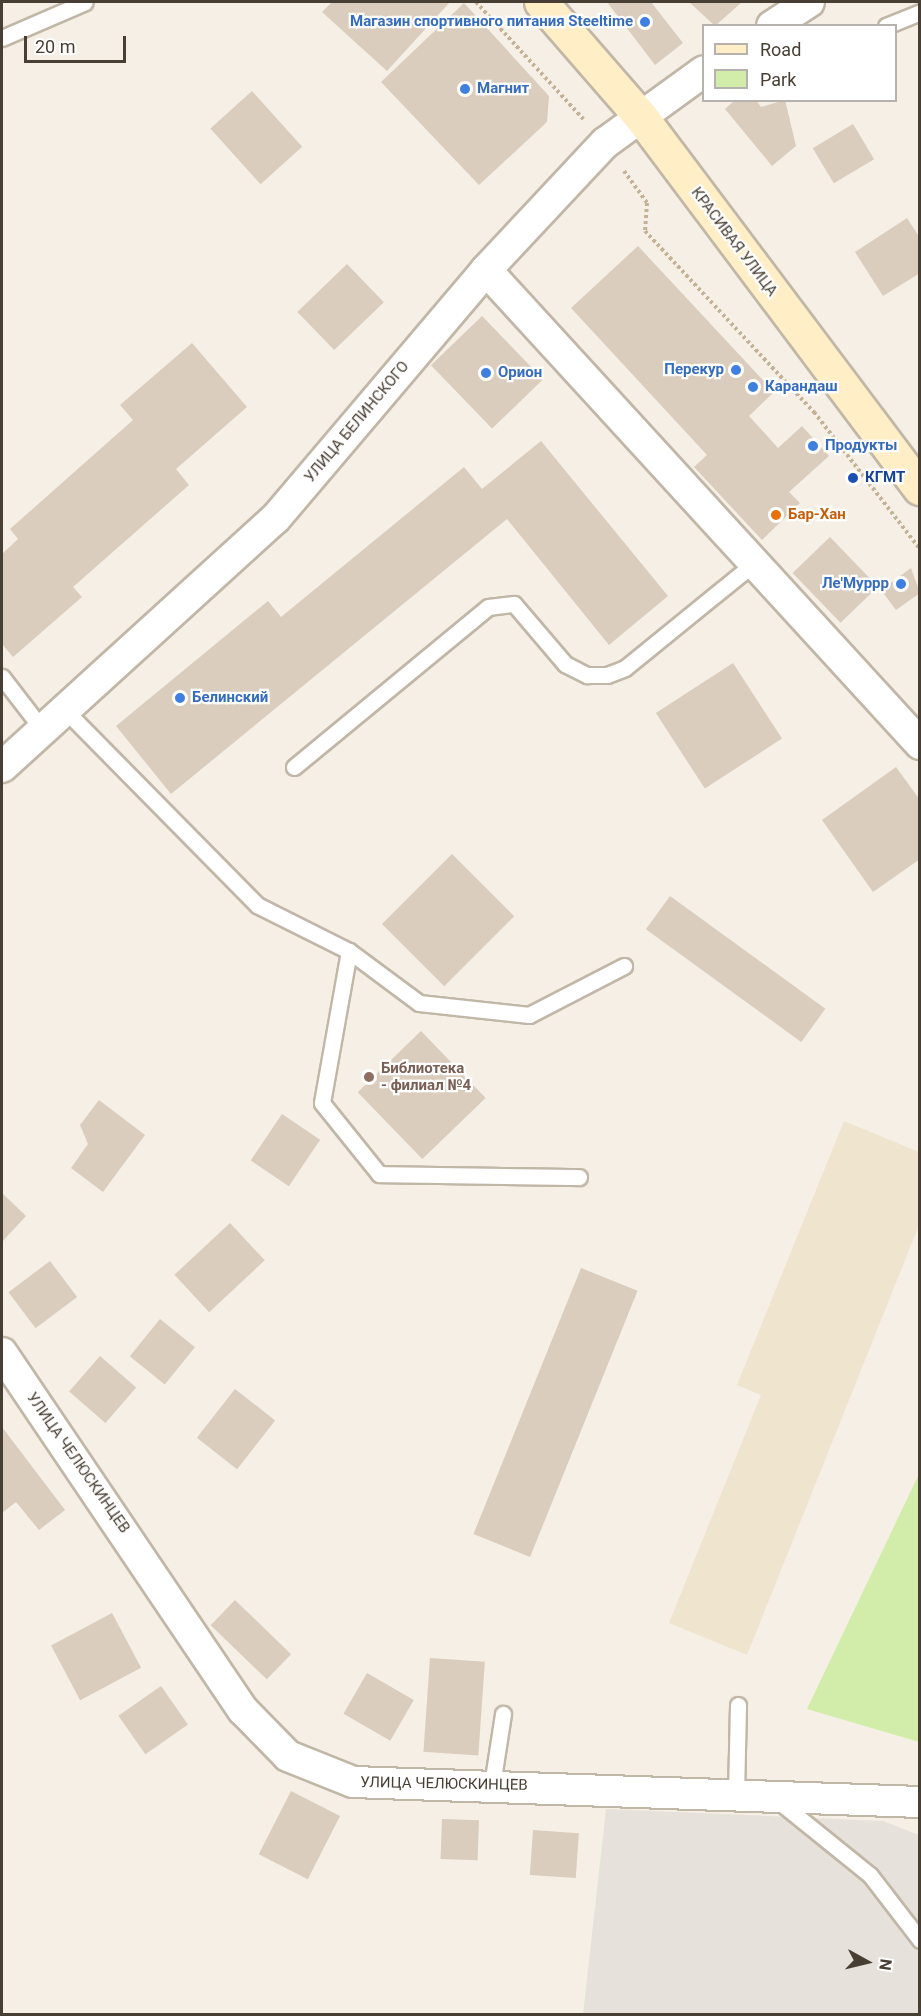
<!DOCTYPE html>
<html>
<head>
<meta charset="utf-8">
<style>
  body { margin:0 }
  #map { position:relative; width:921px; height:2016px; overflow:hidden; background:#f5efe6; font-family:Roboto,sans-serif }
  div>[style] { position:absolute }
  .industrial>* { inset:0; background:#e7e1db }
  .education>* { inset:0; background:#efe4ce }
  .green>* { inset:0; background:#d2edaa }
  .building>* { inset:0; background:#dacdbd; transform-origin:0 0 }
  .path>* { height:4px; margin-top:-2px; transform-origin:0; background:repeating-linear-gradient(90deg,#c4b297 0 3px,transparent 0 6px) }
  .roads { filter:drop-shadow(2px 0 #c1b7a7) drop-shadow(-2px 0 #c1b7a7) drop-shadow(0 2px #c1b7a7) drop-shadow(0 -2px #c1b7a7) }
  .lane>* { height:15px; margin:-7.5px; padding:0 7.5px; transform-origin:7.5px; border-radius:7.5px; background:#fff }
  .street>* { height:30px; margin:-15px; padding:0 15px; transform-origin:15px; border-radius:15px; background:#fff }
  .secondary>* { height:33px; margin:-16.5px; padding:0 16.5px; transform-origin:16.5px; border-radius:16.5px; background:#ffeec6 }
  .dots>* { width:16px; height:16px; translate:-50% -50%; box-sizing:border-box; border:3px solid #fff; border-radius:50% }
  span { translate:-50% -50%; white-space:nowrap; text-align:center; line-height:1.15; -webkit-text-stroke:4.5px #fff; paint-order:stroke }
  .shop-label { font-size:15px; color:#366cbe; font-weight:700 }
  .right { translate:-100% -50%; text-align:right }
  .left { translate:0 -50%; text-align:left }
  .street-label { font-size:15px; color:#483f34 }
  .transit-label { font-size:15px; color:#164399; font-weight:700 }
  .food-label { font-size:15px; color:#c56008; font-weight:700 }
  .education-label { font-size:15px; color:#785e54; font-weight:700 }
  .frame { position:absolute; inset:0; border:3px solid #483f34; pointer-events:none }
  .legend { position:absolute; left:702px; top:24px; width:195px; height:78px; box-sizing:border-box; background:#fff; border:2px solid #b6b2ae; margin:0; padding:8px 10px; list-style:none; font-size:18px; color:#483f34 }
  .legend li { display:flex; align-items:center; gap:12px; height:30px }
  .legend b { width:30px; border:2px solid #b6b2ae }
  .north { position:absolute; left:837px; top:1932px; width:60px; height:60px; -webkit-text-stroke:4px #fff; paint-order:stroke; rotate:98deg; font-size:16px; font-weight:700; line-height:24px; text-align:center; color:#483f34 }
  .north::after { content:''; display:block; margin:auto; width:21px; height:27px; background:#483f34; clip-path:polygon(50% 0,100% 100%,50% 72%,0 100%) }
  .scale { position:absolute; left:24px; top:36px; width:102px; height:27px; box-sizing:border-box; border:3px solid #483f34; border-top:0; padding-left:8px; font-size:18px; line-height:21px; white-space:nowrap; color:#483f34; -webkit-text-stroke:4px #fff; paint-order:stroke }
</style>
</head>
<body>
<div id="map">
  <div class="industrial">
    <div style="clip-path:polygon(606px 1809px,883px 1821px,919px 1835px,919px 2014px,583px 2014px)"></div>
  </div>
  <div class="education">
    <div style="clip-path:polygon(844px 1121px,919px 1152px,919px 1225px,747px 1655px,669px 1623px,761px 1395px,737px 1385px)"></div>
  </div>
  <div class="green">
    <div style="clip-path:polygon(919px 1474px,919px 1742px,807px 1709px)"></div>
  </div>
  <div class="building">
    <div style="clip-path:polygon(332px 2px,450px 2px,387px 71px,322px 12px)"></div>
    <div style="clip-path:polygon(607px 2px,651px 2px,683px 43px,655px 65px)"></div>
    <div style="clip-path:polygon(689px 2px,742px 2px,715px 26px)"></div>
    <div style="clip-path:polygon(464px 3px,549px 96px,547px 122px,479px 185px,381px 82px)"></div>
    <div style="left:252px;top:91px;width:75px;height:56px;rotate:48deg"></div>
    <div style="clip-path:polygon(735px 100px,756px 100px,761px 107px,785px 100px,796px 146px,772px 166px,725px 109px)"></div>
    <div style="left:853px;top:124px;width:41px;height:47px;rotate:59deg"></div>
    <div style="clip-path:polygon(907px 218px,920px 238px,920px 273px,883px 296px,855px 252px)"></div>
    <div style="clip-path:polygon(638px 246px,774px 392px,749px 416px,778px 448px,802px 426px,829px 456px,789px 492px,800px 503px,762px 540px,694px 467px,707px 455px,571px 308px)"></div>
    <div style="left:347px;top:264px;width:53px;height:69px;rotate:46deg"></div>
    <div style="left:482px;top:316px;width:88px;height:71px;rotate:46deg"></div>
    <div style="clip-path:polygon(192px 343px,247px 407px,176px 469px,189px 485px,73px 587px,82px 597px,13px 657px,2px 644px,2px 554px,18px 539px,10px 529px,133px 420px,120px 405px)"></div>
    <div style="clip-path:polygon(541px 441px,668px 596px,609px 645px,507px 519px,171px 794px,116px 726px,268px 601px,281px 617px,464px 467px,482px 489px)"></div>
    <div style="left:830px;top:537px;width:69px;height:52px;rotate:46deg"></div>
    <div style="clip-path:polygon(911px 568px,920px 593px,896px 610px,881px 590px)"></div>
    <div style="left:733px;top:663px;width:90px;height:92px;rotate:57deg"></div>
    <div style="clip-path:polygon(896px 767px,920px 800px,920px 859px,873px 892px,822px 820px)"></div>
    <div style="left:452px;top:854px;width:88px;height:99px;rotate:45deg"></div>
    <div style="left:670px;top:896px;width:192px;height:41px;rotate:36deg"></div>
    <div style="left:421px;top:1031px;width:93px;height:88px;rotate:46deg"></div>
    <div style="clip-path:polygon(99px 1100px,145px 1135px,103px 1192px,71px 1168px,88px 1144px,80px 1125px)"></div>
    <div style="left:282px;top:1114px;width:46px;height:56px;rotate:34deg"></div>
    <div style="clip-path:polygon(2px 1193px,26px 1216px,2px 1242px)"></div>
    <div style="left:230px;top:1223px;width:51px;height:76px;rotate:47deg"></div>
    <div style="left:50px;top:1261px;width:45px;height:52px;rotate:53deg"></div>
    <div style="left:581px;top:1268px;width:61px;height:287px;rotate:22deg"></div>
    <div style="left:160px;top:1319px;width:45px;height:48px;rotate:39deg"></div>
    <div style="left:100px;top:1356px;width:48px;height:47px;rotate:41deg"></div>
    <div style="left:235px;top:1389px;width:51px;height:62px;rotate:38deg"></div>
    <div style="clip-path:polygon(2px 1427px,65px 1510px,39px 1530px,16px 1502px,2px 1513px)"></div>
    <div style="left:235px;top:1600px;width:78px;height:35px;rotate:44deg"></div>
    <div style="left:112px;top:1613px;width:62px;height:69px;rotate:62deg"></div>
    <div style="left:430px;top:1658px;width:55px;height:94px;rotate:4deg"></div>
    <div style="left:367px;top:1673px;width:54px;height:47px;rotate:30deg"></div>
    <div style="left:161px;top:1686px;width:47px;height:52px;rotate:55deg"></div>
    <div style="left:291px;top:1791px;width:55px;height:71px;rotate:27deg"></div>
    <div style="left:442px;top:1819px;width:37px;height:40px;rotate:2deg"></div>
    <div style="left:533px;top:1830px;width:46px;height:45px;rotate:4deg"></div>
  </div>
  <div class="path">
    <div style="left:476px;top:2px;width:160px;rotate:47.5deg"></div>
    <div style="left:624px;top:171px;width:39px;rotate:54deg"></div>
    <div style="left:647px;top:203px;width:28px;rotate:94deg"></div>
    <div style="left:645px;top:231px;width:248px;rotate:47deg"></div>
    <div style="left:814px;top:412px;width:173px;rotate:52.3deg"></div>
  </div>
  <div class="roads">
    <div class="lane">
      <div style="left:886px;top:26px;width:37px;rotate:-22deg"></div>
      <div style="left:2px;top:38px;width:90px;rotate:-23.4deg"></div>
      <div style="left:2px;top:677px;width:66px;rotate:52.4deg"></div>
      <div style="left:64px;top:709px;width:275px;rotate:45.4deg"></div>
      <div style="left:257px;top:905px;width:103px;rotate:26.6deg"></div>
      <div style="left:349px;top:951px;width:87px;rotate:36.6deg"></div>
      <div style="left:419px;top:1003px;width:111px;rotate:6.2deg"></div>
      <div style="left:529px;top:1015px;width:107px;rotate:-27.3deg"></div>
      <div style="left:294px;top:767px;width:251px;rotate:-39.5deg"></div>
      <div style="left:488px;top:607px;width:26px;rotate:-7deg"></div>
      <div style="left:514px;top:604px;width:79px;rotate:49.6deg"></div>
      <div style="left:565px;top:664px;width:25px;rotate:27deg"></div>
      <div style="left:587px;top:675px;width:20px"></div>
      <div style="left:607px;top:675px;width:19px;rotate:-21deg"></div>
      <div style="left:625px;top:668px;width:166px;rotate:-39.1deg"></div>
      <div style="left:349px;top:951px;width:154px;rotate:100.1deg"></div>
      <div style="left:322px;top:1103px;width:91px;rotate:51.2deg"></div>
      <div style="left:379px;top:1174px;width:200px;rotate:0.9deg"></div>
      <div style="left:492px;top:1785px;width:72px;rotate:-81.2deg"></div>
      <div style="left:736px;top:1794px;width:89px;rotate:-88.7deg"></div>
      <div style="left:777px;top:1800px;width:119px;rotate:38.9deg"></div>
      <div style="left:870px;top:1875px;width:82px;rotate:52.4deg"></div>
    </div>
    <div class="street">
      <div style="left:772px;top:26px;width:44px;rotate:-33deg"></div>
      <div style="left:486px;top:270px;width:643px;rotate:47.52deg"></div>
      <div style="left:2px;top:767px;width:369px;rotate:-42.3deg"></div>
      <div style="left:275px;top:519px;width:326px;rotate:-49.7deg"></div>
      <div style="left:486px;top:270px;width:174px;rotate:-46.9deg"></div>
      <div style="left:605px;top:143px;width:122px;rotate:-36deg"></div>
      <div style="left:2px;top:1353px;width:431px;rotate:56deg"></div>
      <div style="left:243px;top:1710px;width:64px;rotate:45.6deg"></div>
      <div style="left:288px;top:1756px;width:70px;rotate:21.8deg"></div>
      <div style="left:353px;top:1782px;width:567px;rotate:2.02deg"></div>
    </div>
    <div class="secondary">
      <div style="left:541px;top:2px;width:152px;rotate:49deg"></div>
      <div style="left:641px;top:117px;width:464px;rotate:53.1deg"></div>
    </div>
  </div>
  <div class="dots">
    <div style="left:645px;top:22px;background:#3f7fe0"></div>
    <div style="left:465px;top:89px;background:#3f7fe0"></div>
    <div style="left:736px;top:370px;background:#3f7fe0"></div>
    <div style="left:486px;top:373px;background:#3f7fe0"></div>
    <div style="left:753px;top:387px;background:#3f7fe0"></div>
    <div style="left:813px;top:446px;background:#3f7fe0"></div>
    <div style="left:853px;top:478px;background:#1a4fb4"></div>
    <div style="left:776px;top:515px;background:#e8710a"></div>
    <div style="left:901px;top:584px;background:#3f7fe0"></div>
    <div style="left:180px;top:698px;background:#3f7fe0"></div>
    <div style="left:369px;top:1077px;background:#8d6e63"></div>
  </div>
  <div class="shop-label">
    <span class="right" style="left:633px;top:22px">Магазин спортивного питания Steeltime</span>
    <span class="left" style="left:477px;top:89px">Магнит</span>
    <span class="right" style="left:724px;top:370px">Перекур</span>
    <span class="left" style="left:498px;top:373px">Орион</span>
    <span class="left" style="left:765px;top:387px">Карандаш</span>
    <span class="left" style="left:825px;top:446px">Продукты</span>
    <span class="right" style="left:889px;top:584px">Ле'Муррр</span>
    <span class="left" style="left:192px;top:698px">Белинский</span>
  </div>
  <div class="street-label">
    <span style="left:734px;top:242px;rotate:53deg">КРАСИВАЯ УЛИЦА</span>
    <span style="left:357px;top:422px;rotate:-50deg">УЛИЦА БЕЛИНСКОГО</span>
    <span style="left:78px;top:1463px;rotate:55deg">УЛИЦА ЧЕЛЮСКИНЦЕВ</span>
    <span style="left:444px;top:1784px;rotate:1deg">УЛИЦА ЧЕЛЮСКИНЦЕВ</span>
  </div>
  <div class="transit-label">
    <span class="left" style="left:865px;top:478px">КГМТ</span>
  </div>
  <div class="food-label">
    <span class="left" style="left:788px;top:515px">Бар-Хан</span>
  </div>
  <div class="education-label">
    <span class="left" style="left:381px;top:1077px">Библиотека<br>- филиал №4</span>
  </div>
  <div class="frame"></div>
  <ul class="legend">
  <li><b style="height:8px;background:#ffeec6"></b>Road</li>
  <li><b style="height:16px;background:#d2edaa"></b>Park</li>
  </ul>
  <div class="north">N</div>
  <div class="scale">20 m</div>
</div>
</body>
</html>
